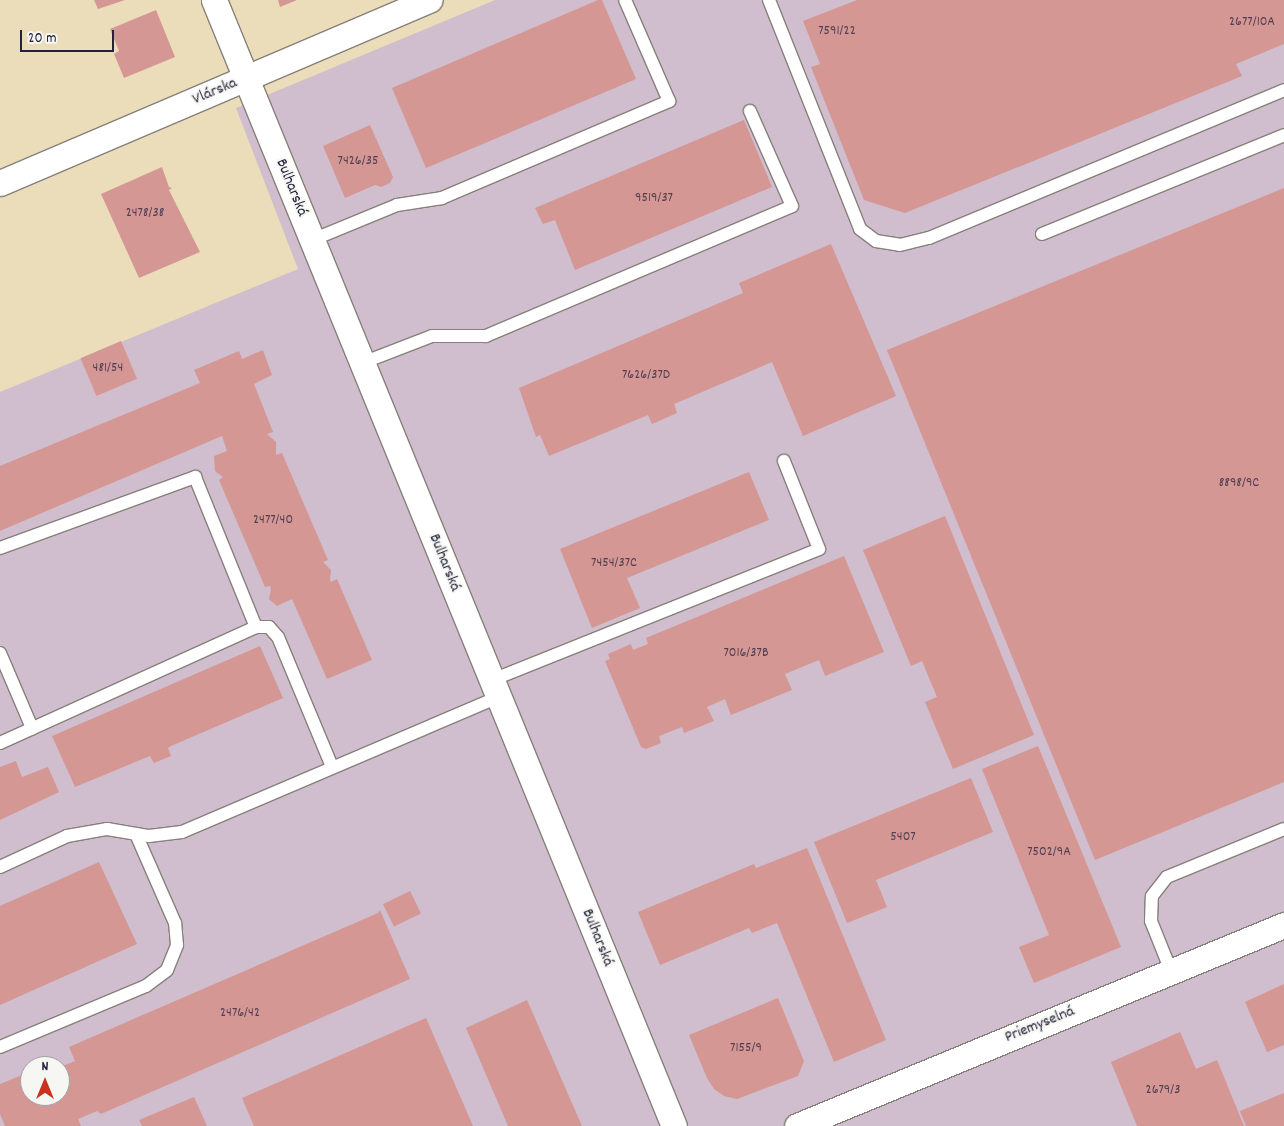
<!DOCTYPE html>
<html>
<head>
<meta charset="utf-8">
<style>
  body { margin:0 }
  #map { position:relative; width:1284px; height:1126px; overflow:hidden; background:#ebddb9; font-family:Dekko,sans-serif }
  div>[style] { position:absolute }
  .industrial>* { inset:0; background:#d0bdcd }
  .building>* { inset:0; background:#d59794; transform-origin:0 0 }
  .roads { filter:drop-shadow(1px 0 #86807a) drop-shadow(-1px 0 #86807a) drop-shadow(0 1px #86807a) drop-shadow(0 -1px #86807a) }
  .lane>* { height:12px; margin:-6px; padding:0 6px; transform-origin:6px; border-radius:6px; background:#fff }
  .street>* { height:25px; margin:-12.5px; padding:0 12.5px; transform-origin:12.5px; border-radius:12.5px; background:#fff }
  span { translate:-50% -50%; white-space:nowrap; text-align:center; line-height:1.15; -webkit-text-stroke:4px #f6f6f2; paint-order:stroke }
  .number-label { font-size:14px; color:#4f3f51 }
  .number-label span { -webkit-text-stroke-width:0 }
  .street-label { font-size:16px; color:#22223b }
  .north { position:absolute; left:20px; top:1056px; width:50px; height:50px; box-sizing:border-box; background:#f6f6f2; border:1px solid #a1a1a9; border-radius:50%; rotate:0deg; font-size:14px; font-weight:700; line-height:20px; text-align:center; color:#22223b }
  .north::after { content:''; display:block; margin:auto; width:18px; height:22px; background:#c8321e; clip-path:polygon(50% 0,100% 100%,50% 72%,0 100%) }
  .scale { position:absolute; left:20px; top:30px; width:94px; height:22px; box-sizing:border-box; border:2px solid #22223b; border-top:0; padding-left:6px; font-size:15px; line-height:18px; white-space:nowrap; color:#22223b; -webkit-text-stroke:4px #f6f6f2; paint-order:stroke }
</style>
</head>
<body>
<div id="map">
  <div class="industrial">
    <div style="clip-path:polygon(evenodd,495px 0,1284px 0,1284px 1126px,0 1126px,0 392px,298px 269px,236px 108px,495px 0,30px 1066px,60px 1066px,60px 1096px,30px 1096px,30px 1066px)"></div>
  </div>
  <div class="building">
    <div style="clip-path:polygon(94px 0,125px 0,98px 9px)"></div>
    <div style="clip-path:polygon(278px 0,297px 0,280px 7px)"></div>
    <div style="clip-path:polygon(598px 0,602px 0,636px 79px,426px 168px,392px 88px)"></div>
    <div style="clip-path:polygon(857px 0,1284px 0,1284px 44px,1236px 64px,1242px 76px,905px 213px,864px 200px,811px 67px,820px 64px,803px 21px)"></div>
    <div style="clip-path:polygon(156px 10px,175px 57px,124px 78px,114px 54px,119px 51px,110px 29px)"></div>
    <div style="clip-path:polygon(744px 120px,772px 187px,575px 270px,555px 220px,543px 224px,535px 208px)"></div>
    <div style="clip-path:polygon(370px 125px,393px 177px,390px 183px,381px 187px,375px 185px,345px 198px,323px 146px)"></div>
    <div style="clip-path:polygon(162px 167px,169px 187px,172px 188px,169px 190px,200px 252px,139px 278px,101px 194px)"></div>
    <div style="clip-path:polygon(1284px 188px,1284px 782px,1095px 860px,887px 350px)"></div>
    <div style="clip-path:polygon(831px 244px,896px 396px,803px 436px,772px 362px,674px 404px,677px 413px,652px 424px,648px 415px,549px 456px,540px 435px,536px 437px,519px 388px,743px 293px,739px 283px)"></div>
    <div style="left:121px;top:341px;width:41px;height:44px;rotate:67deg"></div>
    <div style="clip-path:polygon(263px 350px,272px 375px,254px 384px,273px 432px,267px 434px,276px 442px,276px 455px,282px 453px,328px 560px,323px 562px,331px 570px,330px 580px,331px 582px,337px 579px,372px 660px,327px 679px,292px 599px,277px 606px,269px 599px,271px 589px,270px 586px,265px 587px,219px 480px,223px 477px,215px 471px,214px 456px,227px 451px,222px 436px,0 531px,0 466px,200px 383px,194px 370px,239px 351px,242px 359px)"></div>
    <div style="clip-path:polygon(749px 472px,769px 520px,627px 578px,640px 608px,592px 628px,560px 549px)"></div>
    <div style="clip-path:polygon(945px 516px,1034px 735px,953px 769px,925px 702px,937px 697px,922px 661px,911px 666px,863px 550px)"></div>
    <div style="clip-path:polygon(844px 556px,884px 652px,825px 676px,819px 660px,785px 674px,792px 690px,731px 715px,725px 699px,707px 707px,714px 721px,684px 733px,682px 727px,659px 736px,661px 743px,646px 749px,641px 747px,605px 661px,610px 659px,608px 654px,631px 644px,633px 650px,648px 644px,646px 638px)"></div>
    <div style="clip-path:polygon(260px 646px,283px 698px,171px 746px,168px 748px,171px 756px,154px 763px,150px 756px,75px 787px,52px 736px)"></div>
    <div style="clip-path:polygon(1038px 746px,1121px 947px,1034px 983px,1019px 947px,1049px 935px,982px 769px)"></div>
    <div style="clip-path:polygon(16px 761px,22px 777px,48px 767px,59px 792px,0 820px,0 767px)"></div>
    <div style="clip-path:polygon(971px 778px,993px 832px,876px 880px,887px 907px,847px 923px,814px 842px)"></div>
    <div style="clip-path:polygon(807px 848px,886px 1040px,834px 1062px,777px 923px,752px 933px,749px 928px,660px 965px,638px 912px,754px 864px,756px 868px)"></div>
    <div style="clip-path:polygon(99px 862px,137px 944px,0 1005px,0 906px)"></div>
    <div style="left:410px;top:891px;width:25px;height:30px;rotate:64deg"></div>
    <div style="clip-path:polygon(380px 910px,410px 979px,101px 1114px,97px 1111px,78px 1119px,81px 1126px,5px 1126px,0 1114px,0 1084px,30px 1072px,30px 1096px,60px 1096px,60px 1067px,75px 1061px,69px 1047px,378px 913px)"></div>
    <div style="clip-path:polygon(1284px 984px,1284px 1045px,1267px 1052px,1245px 1002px)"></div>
    <div style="clip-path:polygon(778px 998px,804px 1061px,798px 1076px,737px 1099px,724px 1096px,714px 1089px,707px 1078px,689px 1035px)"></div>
    <div style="clip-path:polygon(527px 1000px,582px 1126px,508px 1126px,466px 1028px)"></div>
    <div style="clip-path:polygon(426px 1018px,473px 1126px,254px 1126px,242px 1098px)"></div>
    <div style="clip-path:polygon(1180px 1032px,1196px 1069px,1217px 1060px,1244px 1126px,1137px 1126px,1111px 1062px)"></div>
    <div style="clip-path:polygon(54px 1061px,56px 1066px,43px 1066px)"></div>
    <div style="clip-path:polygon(1284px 1093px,1284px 1126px,1246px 1126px,1240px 1111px)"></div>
    <div style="clip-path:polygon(194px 1097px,207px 1126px,142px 1126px,139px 1120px)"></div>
  </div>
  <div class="roads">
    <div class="lane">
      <div style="left:769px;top:0;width:246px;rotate:68.3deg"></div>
      <div style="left:860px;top:229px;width:20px;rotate:37deg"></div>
      <div style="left:876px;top:241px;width:24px;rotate:9deg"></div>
      <div style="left:900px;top:245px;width:30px;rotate:-14deg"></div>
      <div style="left:929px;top:238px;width:385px;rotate:-22.6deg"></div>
      <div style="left:1042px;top:234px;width:261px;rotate:-22.2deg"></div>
      <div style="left:312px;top:240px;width:92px;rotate:-22.4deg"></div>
      <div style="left:397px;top:205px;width:46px;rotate:-8.8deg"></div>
      <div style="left:442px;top:198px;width:247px;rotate:-23.1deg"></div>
      <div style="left:669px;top:101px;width:110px;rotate:-113.5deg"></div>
      <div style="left:362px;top:363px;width:75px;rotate:-21.1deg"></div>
      <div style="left:432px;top:336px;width:54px"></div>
      <div style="left:486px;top:336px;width:332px;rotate:-23deg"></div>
      <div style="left:792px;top:206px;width:104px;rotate:-113.9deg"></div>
      <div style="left:0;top:548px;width:208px;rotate:-20deg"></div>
      <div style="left:195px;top:477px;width:162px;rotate:67.9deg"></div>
      <div style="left:0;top:653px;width:82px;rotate:66.9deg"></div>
      <div style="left:492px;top:680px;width:352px;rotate:-21.8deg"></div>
      <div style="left:819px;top:549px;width:95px;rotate:-111.7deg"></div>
      <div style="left:0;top:743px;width:281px;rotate:-24.4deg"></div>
      <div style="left:256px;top:627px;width:13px"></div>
      <div style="left:269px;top:627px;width:13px;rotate:48deg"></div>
      <div style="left:278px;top:637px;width:141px;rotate:67.4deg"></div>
      <div style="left:0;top:867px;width:74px;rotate:-24.8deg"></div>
      <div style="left:67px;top:836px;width:41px;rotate:-9.9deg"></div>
      <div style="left:107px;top:829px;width:43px;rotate:9.5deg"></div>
      <div style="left:149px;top:836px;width:33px;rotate:-7deg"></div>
      <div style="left:182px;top:832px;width:344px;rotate:-23.1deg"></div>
      <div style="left:1171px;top:971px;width:54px;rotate:-111.8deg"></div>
      <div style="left:1151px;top:921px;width:25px;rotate:-88deg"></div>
      <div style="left:1152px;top:896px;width:24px;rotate:-52deg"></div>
      <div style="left:1167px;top:877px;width:126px;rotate:-22.3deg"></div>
      <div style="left:0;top:1047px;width:158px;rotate:-22.7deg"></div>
      <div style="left:146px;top:986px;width:26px;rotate:-37deg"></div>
      <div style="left:167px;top:970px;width:27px;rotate:-68deg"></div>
      <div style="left:177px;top:945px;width:22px;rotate:-95deg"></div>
      <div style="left:175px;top:923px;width:97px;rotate:-113.7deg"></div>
    </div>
    <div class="street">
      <div style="left:214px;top:0;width:1216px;rotate:67.78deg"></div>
      <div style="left:0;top:183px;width:467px;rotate:-23.1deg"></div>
      <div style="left:797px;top:1126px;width:527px;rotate:-22.43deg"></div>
    </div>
  </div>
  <div class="number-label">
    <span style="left:1252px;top:22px">2677/10A</span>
    <span style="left:837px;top:31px">7591/22</span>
    <span style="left:358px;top:161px">7426/35</span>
    <span style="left:654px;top:198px">9519/37</span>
    <span style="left:145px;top:213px">2478/38</span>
    <span style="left:108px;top:368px">481/54</span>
    <span style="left:646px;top:375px">7626/37D</span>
    <span style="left:1239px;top:483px">8898/9C</span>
    <span style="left:273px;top:520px">2477/40</span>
    <span style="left:614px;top:563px">7454/37C</span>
    <span style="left:746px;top:653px">7016/37B</span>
    <span style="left:903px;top:837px">5407</span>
    <span style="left:1049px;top:852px">7502/9A</span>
    <span style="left:240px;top:1013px">2476/42</span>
    <span style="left:746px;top:1048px">7155/9</span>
    <span style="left:1163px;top:1090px">2679/3</span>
  </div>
  <div class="street-label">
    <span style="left:215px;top:92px;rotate:-23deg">Vlárska</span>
    <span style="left:291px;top:188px;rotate:68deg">Bulharská</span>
    <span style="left:444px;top:563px;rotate:68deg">Bulharská</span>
    <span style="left:597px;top:938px;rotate:68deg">Bulharská</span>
    <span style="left:1040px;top:1025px;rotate:-22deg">Priemyselná</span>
  </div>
  <div class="north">N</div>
  <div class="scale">20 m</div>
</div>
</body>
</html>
